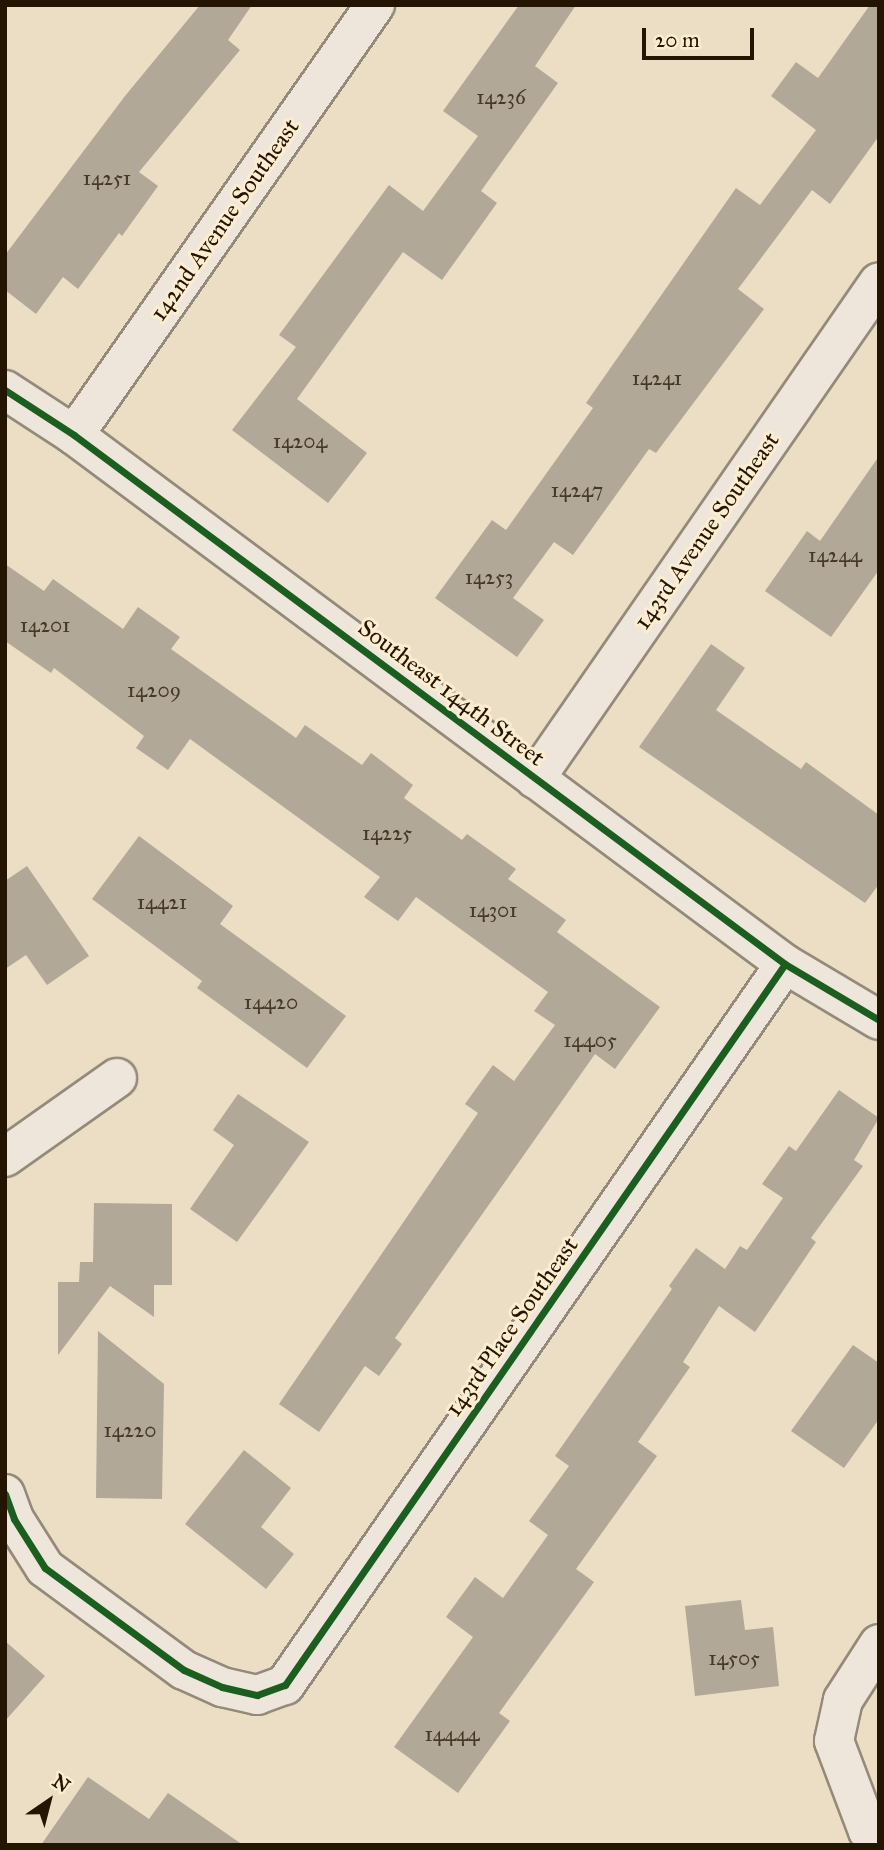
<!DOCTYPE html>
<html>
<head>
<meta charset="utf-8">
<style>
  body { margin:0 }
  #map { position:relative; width:884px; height:1850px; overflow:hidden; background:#ebdec5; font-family:"IM FELL Great Primer",serif }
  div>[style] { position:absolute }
  .building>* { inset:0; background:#b1a897 }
  .roads { filter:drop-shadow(2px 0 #948a7a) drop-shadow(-2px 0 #948a7a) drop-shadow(0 2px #948a7a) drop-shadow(0 -2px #948a7a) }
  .street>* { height:38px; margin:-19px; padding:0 19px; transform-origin:19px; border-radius:19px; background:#eee6da }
  .cycleway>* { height:7px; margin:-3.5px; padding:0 3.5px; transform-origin:3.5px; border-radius:3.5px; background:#1b5e20 }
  span { translate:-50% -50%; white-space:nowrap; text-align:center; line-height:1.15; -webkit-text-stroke:6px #fcedd0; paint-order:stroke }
  .number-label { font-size:21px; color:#473927 }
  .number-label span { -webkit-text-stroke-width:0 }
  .street-label { font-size:24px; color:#241402 }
  .frame { position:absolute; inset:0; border:7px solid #241402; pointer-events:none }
  .north { position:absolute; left:14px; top:1766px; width:70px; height:70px; -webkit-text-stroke:5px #fcedd0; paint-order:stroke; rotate:35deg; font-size:19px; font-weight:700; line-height:28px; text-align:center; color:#241402 }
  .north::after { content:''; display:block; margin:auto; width:24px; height:32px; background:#241402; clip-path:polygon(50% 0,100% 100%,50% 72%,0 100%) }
  .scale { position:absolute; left:642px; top:28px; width:112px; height:32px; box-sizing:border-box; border:4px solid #241402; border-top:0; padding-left:9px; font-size:21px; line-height:24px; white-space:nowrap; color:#241402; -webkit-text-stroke:5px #fcedd0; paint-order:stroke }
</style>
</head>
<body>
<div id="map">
  <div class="building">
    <div style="clip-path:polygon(200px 5px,252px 5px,228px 40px,240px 50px,139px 172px,158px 186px,122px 236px,119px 233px,78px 289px,63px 277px,36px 314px,5px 290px,5px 255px,125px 96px)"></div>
    <div style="clip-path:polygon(519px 5px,576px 5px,535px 66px,558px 83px,481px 191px,497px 203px,442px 280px,403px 252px,297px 399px,367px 453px,328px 503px,232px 430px,296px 347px,279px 335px,389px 185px,423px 211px,478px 136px,443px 111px)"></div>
    <div style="clip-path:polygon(870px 5px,879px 5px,879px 136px,830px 204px,812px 190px,738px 289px,764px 309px,656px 453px,649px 449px,573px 555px,554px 542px,513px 598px,544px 620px,517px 657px,435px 598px,492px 520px,506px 530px,593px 408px,586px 403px,736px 188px,760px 205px,816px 130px,771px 96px,796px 62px,818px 78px)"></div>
    <div style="clip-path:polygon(879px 456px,879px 570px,831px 637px,765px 591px,807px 531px,820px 541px)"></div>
    <div style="clip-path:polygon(5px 564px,44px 591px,53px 579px,123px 629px,138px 607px,180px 637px,171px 649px,296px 738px,305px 725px,362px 765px,371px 753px,413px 785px,404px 798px,462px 840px,467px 834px,516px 869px,508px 879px,566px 920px,557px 932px,660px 1007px,615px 1069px,595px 1054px,395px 1338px,402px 1344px,379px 1376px,365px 1366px,319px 1432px,279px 1404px,478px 1113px,465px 1104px,493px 1065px,514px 1081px,555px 1025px,534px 1011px,548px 992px,416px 897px,398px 921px,364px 897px,380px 877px,190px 739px,168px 770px,136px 748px,144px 736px,54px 668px,51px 673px,5px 641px)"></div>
    <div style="clip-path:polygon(711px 644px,745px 668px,716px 710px,801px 769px,806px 762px,879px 815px,879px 884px,865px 903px,639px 747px)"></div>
    <div style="clip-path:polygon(139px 836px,233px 906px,220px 924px,346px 1016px,307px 1068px,197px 988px,202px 981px,92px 899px)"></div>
    <div style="clip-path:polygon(27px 866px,89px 956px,47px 985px,26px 955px,5px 969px,5px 881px)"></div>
    <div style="clip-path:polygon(839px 1090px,879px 1118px,854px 1160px,863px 1166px,811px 1238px,816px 1242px,755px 1332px,719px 1306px,683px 1362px,690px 1367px,638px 1442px,657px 1456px,576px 1569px,594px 1582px,499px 1713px,510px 1721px,458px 1793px,394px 1747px,473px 1637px,446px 1617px,475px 1577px,503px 1598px,548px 1535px,529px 1521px,569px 1466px,555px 1456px,672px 1289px,669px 1286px,696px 1248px,725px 1269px,740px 1246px,747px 1250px,783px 1198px,762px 1184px,789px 1146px,796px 1151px)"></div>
    <div style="clip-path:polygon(238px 1094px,309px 1142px,237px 1242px,190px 1209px,234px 1145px,213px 1130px)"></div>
    <div style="clip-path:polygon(94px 1203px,172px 1204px,172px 1285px,154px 1285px,154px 1317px,110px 1286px,58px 1355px,58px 1282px,79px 1282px,80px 1262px,93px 1262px)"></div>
    <div style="clip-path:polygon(98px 1331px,164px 1384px,162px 1499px,96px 1498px)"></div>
    <div style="clip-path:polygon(853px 1345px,879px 1363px,879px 1419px,844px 1468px,791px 1431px)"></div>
    <div style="clip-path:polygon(244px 1450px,291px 1488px,261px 1527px,294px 1554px,266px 1589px,185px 1524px)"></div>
    <div style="clip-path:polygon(741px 1600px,745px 1630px,773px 1627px,779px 1686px,695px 1696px,685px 1606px)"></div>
    <div style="clip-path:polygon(5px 1641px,45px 1676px,5px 1721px)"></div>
    <div style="clip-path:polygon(88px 1777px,149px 1819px,168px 1793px,243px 1845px,41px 1845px)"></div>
  </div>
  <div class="roads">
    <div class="street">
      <div style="left:5px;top:390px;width:82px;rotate:33.1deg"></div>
      <div style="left:74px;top:435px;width:886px;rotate:36.65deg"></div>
      <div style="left:785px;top:964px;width:109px;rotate:30.8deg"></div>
      <div style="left:74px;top:435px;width:525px;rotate:-55.01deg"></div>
      <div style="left:535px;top:779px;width:604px;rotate:-55.31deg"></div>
      <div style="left:5px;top:1157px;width:137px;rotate:-35.2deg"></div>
      <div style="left:5px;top:1494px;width:27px;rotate:70deg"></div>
      <div style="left:14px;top:1519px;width:58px;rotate:57.7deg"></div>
      <div style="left:45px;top:1568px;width:172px;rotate:36.3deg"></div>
      <div style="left:184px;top:1670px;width:42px;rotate:24.1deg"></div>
      <div style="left:222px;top:1687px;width:36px;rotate:13deg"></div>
      <div style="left:257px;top:1695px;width:30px;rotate:-20deg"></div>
      <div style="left:285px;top:1685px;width:877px;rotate:-55.26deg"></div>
      <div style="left:879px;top:1644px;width:67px;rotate:122.7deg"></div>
      <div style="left:843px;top:1700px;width:42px;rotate:102.4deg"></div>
      <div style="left:834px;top:1741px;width:96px;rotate:69.3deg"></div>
      <div style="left:868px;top:1831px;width:16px;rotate:47deg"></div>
    </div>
  </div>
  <div class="cycleway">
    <div style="left:5px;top:390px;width:82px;rotate:33.1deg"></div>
    <div style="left:74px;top:435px;width:886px;rotate:36.65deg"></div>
    <div style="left:785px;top:964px;width:109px;rotate:30.8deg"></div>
    <div style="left:5px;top:1494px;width:27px;rotate:70deg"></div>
    <div style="left:14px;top:1519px;width:58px;rotate:57.7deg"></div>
    <div style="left:45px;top:1568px;width:172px;rotate:36.3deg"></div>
    <div style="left:184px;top:1670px;width:42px;rotate:24.1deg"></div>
    <div style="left:222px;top:1687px;width:36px;rotate:13deg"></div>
    <div style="left:257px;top:1695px;width:30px;rotate:-20deg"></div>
    <div style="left:285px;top:1685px;width:877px;rotate:-55.26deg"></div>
  </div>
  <div class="number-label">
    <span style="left:501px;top:97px">14236</span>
    <span style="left:107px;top:178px">14251</span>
    <span style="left:657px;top:378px">14241</span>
    <span style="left:300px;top:441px">14204</span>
    <span style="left:577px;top:490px">14247</span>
    <span style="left:835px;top:555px">14244</span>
    <span style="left:489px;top:577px">14253</span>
    <span style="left:45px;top:625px">14201</span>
    <span style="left:154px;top:690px">14209</span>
    <span style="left:387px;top:833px">14225</span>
    <span style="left:162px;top:902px">14421</span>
    <span style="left:493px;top:910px">14301</span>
    <span style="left:271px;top:1002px">14420</span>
    <span style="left:590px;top:1040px">14405</span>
    <span style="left:130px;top:1430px">14220</span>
    <span style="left:734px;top:1658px">14505</span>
    <span style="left:452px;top:1734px">14444</span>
  </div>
  <div class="street-label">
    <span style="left:225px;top:220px;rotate:-55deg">142nd Avenue Southeast</span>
    <span style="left:707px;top:531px;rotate:-55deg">143rd Avenue Southeast</span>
    <span style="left:451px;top:693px;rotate:37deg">Southeast 144th Street</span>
    <span style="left:512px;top:1327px;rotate:-55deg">143rd Place Southeast</span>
  </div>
  <div class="frame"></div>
  <div class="north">N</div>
  <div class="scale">20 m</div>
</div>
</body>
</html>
